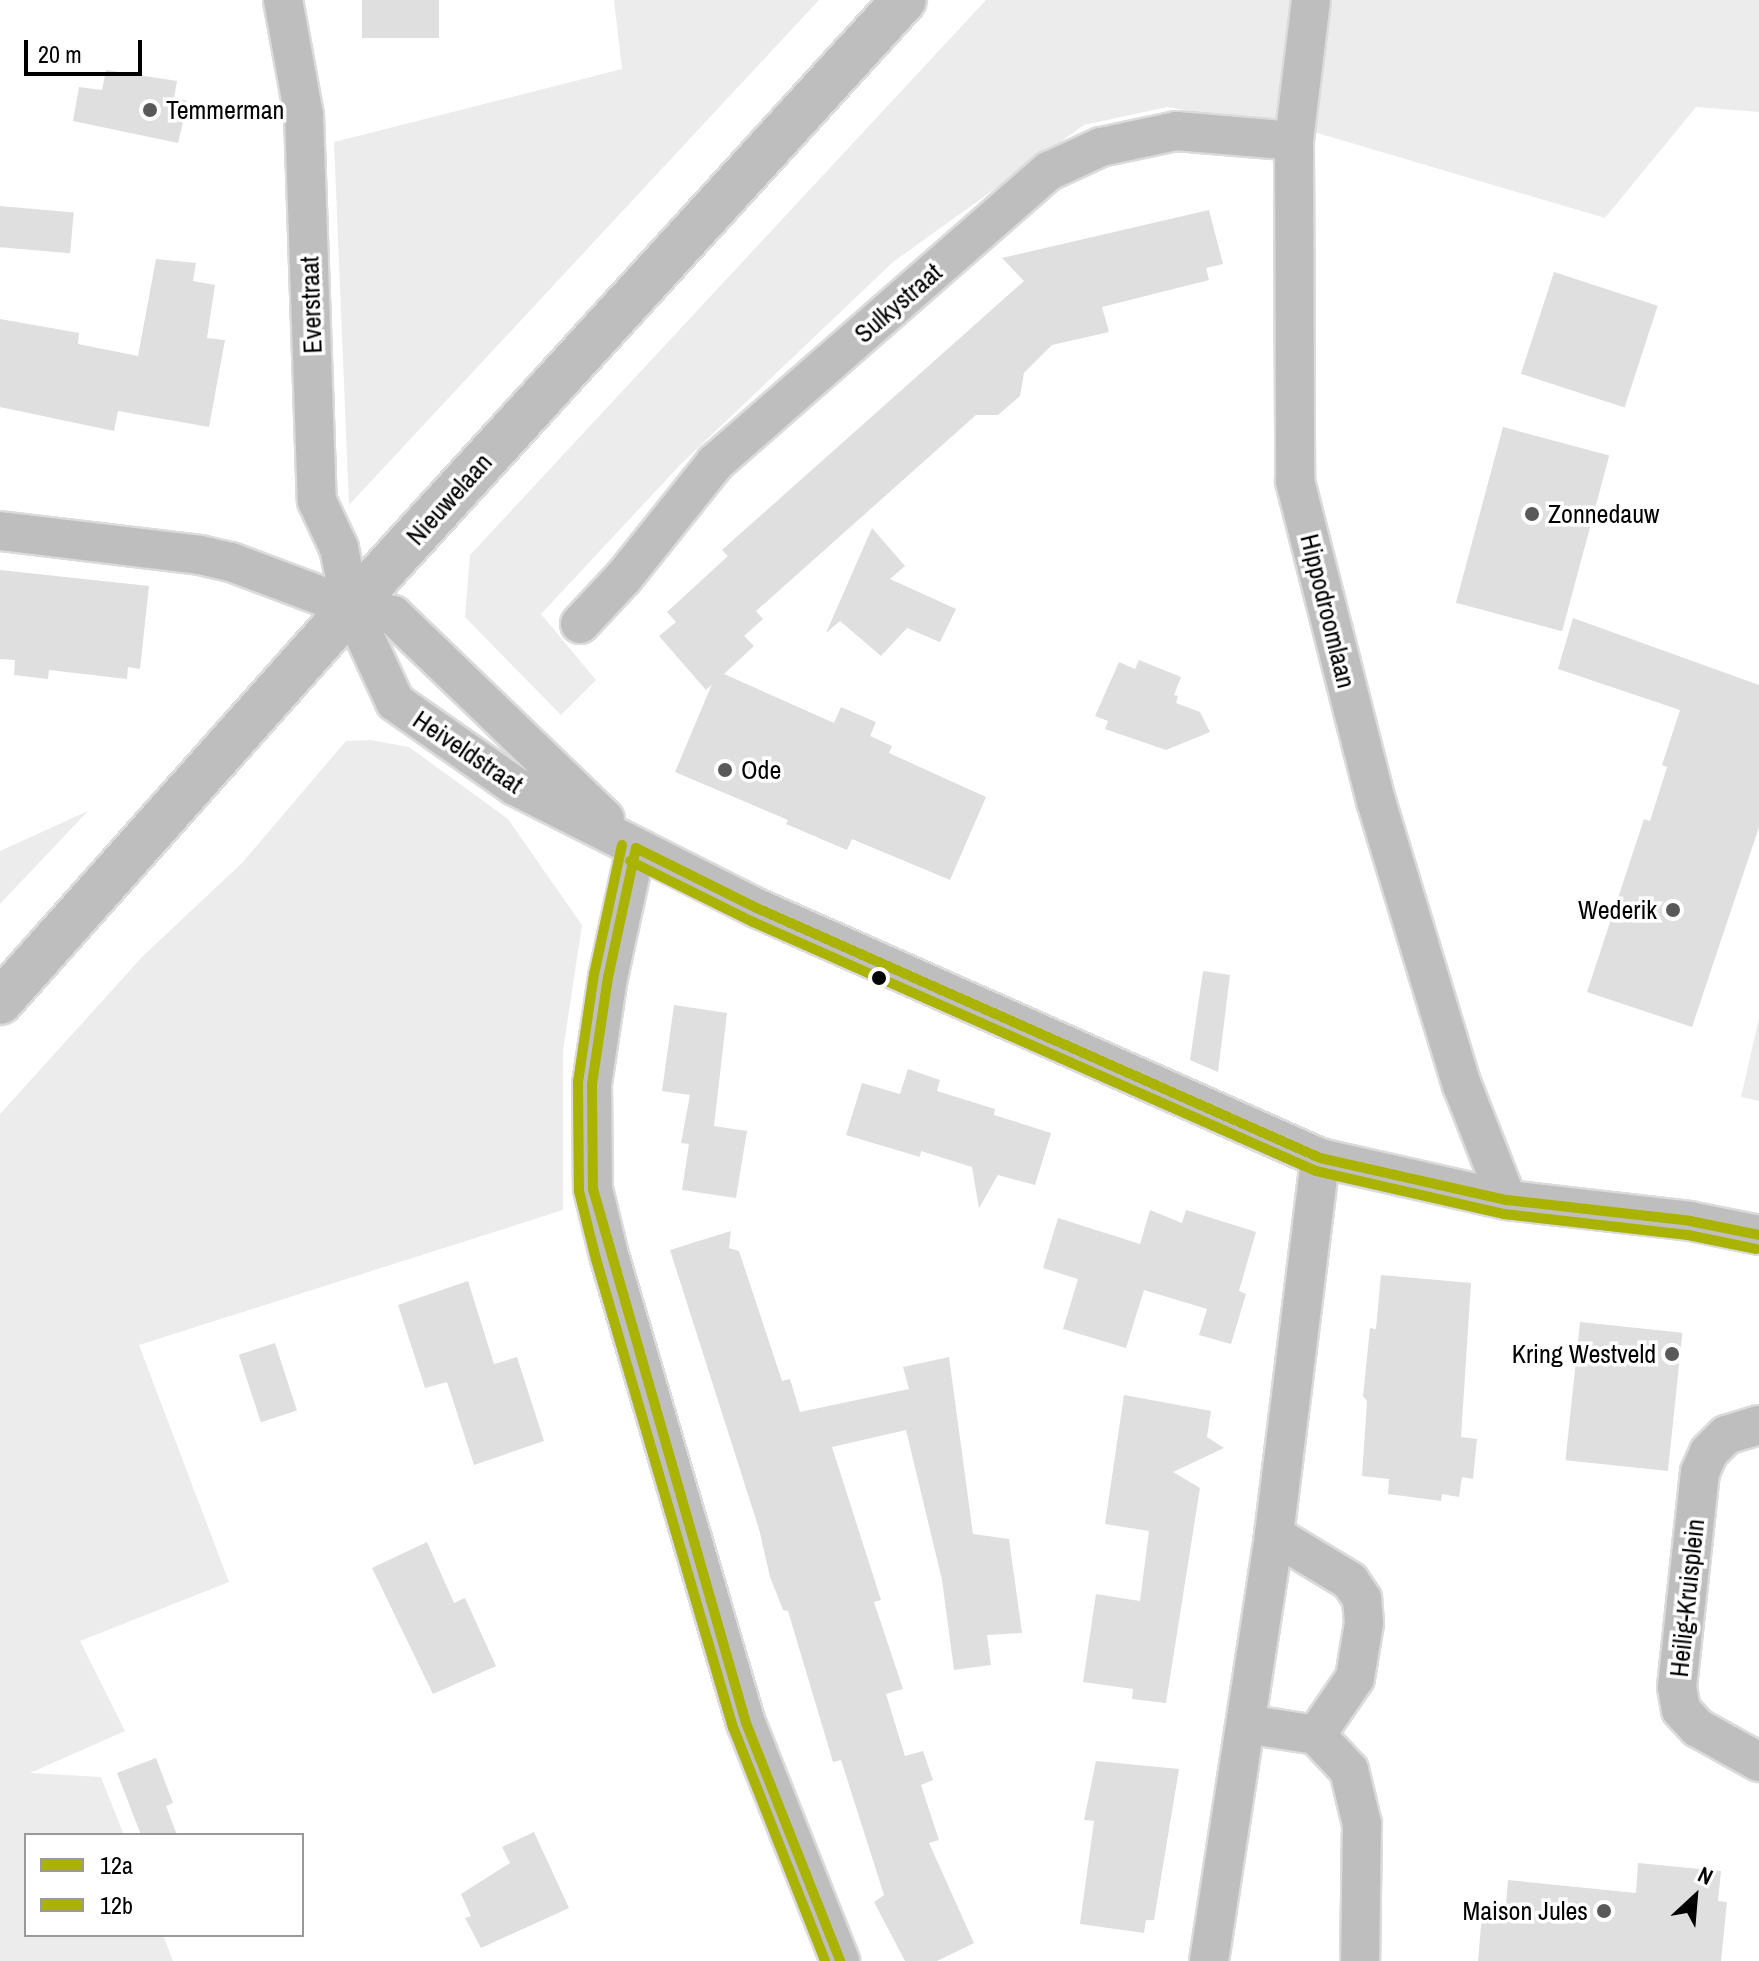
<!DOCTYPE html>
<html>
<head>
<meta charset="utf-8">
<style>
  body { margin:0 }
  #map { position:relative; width:1759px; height:1961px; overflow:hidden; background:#fff; font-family:"Archivo Narrow",sans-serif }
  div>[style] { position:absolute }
  .green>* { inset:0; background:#ececec }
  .building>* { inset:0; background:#dfdfdf; transform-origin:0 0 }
  .roads { filter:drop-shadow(2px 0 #dbdbdb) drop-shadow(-2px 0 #dbdbdb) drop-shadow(0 2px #dbdbdb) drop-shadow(0 -2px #dbdbdb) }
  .street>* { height:38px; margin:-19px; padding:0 19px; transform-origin:19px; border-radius:19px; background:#bebebe }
  .primary>* { height:44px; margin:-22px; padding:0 22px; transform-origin:22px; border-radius:22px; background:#bebebe }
  .bus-1>* { height:10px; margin:-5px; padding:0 5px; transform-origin:5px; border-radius:5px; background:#aab300 }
  .bus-2>* { height:10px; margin:-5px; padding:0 5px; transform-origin:5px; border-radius:5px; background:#aab300 }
  .dots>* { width:22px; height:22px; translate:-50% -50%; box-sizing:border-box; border:4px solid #fff; border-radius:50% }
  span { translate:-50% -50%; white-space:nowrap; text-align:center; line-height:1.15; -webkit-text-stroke:7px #fff; paint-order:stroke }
  .poi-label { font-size:26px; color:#000 }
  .left { translate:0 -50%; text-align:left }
  .right { translate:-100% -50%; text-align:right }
  .street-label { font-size:26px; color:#000 }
  .legend { position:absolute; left:24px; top:1833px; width:280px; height:104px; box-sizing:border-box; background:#fff; border:2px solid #999; margin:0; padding:10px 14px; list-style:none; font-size:24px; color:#000 }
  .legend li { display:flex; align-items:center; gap:16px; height:40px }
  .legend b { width:40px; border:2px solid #999 }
  .north { position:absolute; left:1655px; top:1857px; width:80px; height:80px; -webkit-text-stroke:6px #fff; paint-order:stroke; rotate:26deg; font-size:22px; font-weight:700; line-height:32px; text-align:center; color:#000 }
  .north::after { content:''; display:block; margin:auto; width:28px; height:36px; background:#000; clip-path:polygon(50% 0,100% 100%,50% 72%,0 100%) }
  .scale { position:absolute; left:24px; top:40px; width:118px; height:36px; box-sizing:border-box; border:4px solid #000; border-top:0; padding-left:10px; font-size:24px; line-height:28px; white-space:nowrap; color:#000; -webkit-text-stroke:6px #fff; paint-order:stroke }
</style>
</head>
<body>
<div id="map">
  <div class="green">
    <div style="clip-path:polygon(614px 0,819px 0,349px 505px,334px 142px,622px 69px)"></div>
    <div style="clip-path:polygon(986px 0,1759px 0,1759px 112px,1696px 107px,1605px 218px,1314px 132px,1167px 107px,1084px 125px,893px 262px,680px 465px,541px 614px,596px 680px,561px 715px,465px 617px,470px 555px)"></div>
    <div style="clip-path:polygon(370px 740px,409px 747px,508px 819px,582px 925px,563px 1051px,563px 1210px,139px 1345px,229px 1582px,80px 1641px,125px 1731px,30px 1773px,101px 1777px,124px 1835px,26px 1835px,26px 1935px,163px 1935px,173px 1961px,0 1961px,0 1114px,143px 956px,242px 863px,346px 741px)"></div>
    <div style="clip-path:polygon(88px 811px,0 904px,0 851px)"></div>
    <div style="clip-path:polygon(1759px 1018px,1759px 1101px,1741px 1097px)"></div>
  </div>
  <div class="building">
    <div style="left:362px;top:0;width:77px;height:38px"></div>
    <div style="clip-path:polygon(106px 70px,177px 81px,174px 98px,188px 101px,178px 143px,73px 121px,79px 87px,102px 90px)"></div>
    <div style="left:0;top:206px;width:74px;height:41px;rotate:5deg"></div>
    <div style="clip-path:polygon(1209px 210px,1223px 264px,1206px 268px,1209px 280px,1102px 307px,1109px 332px,1052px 345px,1024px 373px,1020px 396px,998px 415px,976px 415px,756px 611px,763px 619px,744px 636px,754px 646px,724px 674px,834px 723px,841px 707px,876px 722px,870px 736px,892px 746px,889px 753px,986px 797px,950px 880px,852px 839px,847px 850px,786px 824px,788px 820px,675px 772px,712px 684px,706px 690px,659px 636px,676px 622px,667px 612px,728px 556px,722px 550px,1024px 281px,1002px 258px)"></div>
    <div style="clip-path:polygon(156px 259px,196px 263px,193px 281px,215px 285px,207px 338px,225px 340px,209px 427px,118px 411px,114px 431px,0 407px,0 319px,79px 333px,78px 344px,138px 356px)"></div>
    <div style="left:1554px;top:272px;width:109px;height:107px;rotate:18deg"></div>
    <div style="left:1503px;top:427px;width:110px;height:182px;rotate:15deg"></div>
    <div style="clip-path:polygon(872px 528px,905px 566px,890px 579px,956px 609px,940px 642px,907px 628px,881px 656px,840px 621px,826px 633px)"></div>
    <div style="clip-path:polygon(0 570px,149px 586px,140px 669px,128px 667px,127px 679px,49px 670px,48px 679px,14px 675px,15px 660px,0 659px)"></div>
    <div style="clip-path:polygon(1573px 618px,1759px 685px,1759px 827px,1692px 1027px,1587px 992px,1644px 819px,1650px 821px,1667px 767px,1662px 765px,1680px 710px,1558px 669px)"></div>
    <div style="clip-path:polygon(1139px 660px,1181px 677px,1174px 695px,1178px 696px,1176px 703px,1200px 712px,1210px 732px,1166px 750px,1105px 729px,1108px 721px,1095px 716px,1119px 662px,1135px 669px)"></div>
    <div style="clip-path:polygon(1203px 971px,1230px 975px,1218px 1072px,1190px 1060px)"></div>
    <div style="clip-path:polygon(674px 1005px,727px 1013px,714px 1126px,747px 1131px,736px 1198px,682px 1190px,689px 1144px,681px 1143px,690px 1095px,662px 1091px)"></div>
    <div style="clip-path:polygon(908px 1069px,940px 1080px,937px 1091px,995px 1109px,994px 1115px,1051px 1133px,1035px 1185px,998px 1175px,979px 1208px,972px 1167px,921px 1151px,920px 1157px,846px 1135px,862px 1083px,900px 1094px)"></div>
    <div style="clip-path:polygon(1150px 1210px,1182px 1223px,1186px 1210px,1256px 1232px,1239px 1291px,1246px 1294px,1231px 1344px,1199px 1335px,1207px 1309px,1144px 1290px,1126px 1348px,1063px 1329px,1078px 1279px,1043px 1268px,1058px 1218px,1140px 1244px)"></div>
    <div style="clip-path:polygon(731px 1231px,729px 1248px,739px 1251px,782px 1381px,790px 1379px,800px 1412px,909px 1389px,903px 1367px,949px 1357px,973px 1534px,1009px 1539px,1022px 1633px,987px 1635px,991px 1665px,954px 1670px,942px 1580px,906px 1430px,832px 1447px,881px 1600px,874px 1602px,903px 1689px,886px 1694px,905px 1756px,923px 1751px,933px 1780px,921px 1785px,939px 1840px,929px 1843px,974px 1943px,937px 1961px,905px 1961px,874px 1902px,884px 1895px,841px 1760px,833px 1762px,788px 1611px,783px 1610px,770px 1577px,759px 1529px,670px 1250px)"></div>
    <div style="clip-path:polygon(1381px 1275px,1471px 1283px,1461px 1437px,1477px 1439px,1473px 1479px,1462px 1477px,1459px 1497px,1442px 1494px,1441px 1501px,1388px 1494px,1389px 1479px,1362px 1476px,1367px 1401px,1363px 1396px,1370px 1328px,1376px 1329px)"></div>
    <div style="clip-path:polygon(468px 1281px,494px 1364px,517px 1357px,544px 1441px,474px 1465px,447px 1382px,425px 1388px,398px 1305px)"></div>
    <div style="left:1580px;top:1322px;width:103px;height:139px;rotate:6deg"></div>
    <div style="left:275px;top:1343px;width:71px;height:38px;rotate:72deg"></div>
    <div style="clip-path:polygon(1124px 1395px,1211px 1411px,1207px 1437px,1224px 1448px,1173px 1472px,1200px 1488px,1166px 1703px,1132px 1699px,1133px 1689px,1083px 1682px,1096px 1594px,1140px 1601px,1149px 1531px,1105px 1524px)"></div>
    <div style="clip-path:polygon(427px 1542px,454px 1603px,465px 1598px,496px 1666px,433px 1694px,372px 1568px)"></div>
    <div style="clip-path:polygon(156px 1758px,173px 1803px,166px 1806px,177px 1835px,141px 1835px,117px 1773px)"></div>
    <div style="clip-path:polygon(1096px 1761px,1179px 1769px,1154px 1920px,1146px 1920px,1144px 1933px,1080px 1924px,1094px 1821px,1084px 1820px)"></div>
    <div style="clip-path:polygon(534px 1832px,569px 1908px,481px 1948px,465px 1918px,471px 1916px,461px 1894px,510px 1863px,502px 1847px)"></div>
    <div style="clip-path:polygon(1638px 1863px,1721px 1871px,1718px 1901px,1727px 1902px,1721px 1961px,1478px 1961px,1483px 1903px,1506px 1905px,1508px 1880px,1636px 1893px)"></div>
  </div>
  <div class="roads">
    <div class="street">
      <div style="left:283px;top:0;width:117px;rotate:79.7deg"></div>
      <div style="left:304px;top:115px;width:386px;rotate:88.1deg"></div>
      <div style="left:317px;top:501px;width:52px;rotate:64.9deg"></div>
      <div style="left:339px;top:548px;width:60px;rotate:78.5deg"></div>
      <div style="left:351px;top:607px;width:105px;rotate:65.1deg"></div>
      <div style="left:395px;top:702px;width:146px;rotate:35deg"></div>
      <div style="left:515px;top:786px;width:273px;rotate:26.8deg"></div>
      <div style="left:759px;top:909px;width:614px;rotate:23.93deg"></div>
      <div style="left:1320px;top:1158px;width:192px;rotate:12.7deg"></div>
      <div style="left:1507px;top:1200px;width:184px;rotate:6.5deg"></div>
      <div style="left:1690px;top:1221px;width:70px;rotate:11.5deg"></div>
      <div style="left:1311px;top:0;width:142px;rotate:96.9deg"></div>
      <div style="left:1294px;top:141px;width:340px;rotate:89.8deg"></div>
      <div style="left:1295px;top:481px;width:330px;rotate:75.8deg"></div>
      <div style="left:1376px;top:801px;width:297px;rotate:73.2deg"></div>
      <div style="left:1462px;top:1085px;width:123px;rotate:68.6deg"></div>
      <div style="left:0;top:531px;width:201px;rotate:6.8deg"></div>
      <div style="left:200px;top:555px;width:32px;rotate:13deg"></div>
      <div style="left:231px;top:562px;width:128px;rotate:20.6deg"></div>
      <div style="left:351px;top:607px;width:43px;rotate:10.8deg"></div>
      <div style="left:393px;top:615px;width:294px;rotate:43.9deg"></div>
      <div style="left:580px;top:624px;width:64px;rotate:-46.9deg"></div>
      <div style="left:624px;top:577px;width:146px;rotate:-51.4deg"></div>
      <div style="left:715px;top:463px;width:444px;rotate:-41.2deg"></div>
      <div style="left:1049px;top:171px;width:57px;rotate:-24.8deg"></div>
      <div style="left:1101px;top:147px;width:77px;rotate:-12deg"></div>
      <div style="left:1176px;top:131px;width:118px;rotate:4.8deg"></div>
      <div style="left:636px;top:848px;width:132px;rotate:102.2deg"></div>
      <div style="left:608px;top:977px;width:108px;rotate:98.5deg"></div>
      <div style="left:592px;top:1084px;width:105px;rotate:89.5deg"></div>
      <div style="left:593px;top:1189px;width:68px;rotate:76.4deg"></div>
      <div style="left:609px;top:1255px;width:488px;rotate:73.7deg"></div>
      <div style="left:746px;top:1723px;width:256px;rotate:68.4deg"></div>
      <div style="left:1759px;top:1425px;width:34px;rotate:163deg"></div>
      <div style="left:1726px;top:1435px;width:24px;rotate:135deg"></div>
      <div style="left:1709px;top:1452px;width:22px;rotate:114deg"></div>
      <div style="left:1700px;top:1472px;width:216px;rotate:96.1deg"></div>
      <div style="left:1677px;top:1687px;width:23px;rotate:80deg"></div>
      <div style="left:1681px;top:1710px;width:25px;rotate:47deg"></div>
      <div style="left:1698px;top:1728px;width:70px;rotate:29.1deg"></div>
      <div style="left:1274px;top:1535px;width:89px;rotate:31.2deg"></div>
      <div style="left:1350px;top:1581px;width:22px;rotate:56deg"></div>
      <div style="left:1362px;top:1599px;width:24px;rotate:85deg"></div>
      <div style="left:1364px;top:1623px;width:56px;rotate:99.3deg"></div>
      <div style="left:1355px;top:1678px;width:69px;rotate:124.4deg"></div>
      <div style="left:1246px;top:1724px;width:71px;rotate:8.9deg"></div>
      <div style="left:1316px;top:1735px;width:48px;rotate:46.7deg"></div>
      <div style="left:1349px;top:1770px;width:56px;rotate:76.5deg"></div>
      <div style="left:1362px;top:1824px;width:137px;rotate:90.8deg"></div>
      <div style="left:1209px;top:1961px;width:431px;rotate:-81.3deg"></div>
      <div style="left:1274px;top:1535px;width:380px;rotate:-83deg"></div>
    </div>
    <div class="primary">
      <div style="left:0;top:1002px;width:582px;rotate:-48.34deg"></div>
      <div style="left:387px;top:567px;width:767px;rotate:-47.64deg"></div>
    </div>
  </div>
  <div class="bus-1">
    <div style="left:636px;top:848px;width:137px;rotate:26.4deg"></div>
    <div style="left:759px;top:909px;width:614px;rotate:23.93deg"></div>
    <div style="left:1320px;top:1158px;width:192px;rotate:12.7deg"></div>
    <div style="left:1507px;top:1200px;width:184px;rotate:6.5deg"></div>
    <div style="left:1690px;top:1221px;width:70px;rotate:11.5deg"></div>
    <div style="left:636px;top:848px;width:132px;rotate:102.2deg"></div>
    <div style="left:608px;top:977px;width:108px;rotate:98.5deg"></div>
    <div style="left:592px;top:1084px;width:105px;rotate:89.5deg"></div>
    <div style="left:593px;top:1189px;width:555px;rotate:74.01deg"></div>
    <div style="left:746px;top:1723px;width:256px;rotate:68.4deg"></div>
  </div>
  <div class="bus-2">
    <div style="left:622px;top:845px;width:132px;rotate:102.2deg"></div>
    <div style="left:594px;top:974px;width:109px;rotate:98.4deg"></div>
    <div style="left:578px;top:1082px;width:109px;rotate:89.5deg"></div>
    <div style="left:579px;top:1191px;width:70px;rotate:76deg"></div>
    <div style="left:596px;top:1259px;width:488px;rotate:73.7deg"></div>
    <div style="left:733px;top:1727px;width:251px;rotate:68.5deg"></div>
    <div style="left:630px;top:861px;width:137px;rotate:26.4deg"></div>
    <div style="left:753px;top:922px;width:616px;rotate:23.86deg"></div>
    <div style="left:1316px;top:1171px;width:193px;rotate:12.9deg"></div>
    <div style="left:1504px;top:1214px;width:185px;rotate:6.5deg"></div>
    <div style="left:1688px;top:1235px;width:69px;rotate:11.6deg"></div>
  </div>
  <div class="dots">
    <div style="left:150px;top:110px;background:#595959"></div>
    <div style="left:1532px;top:514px;background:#595959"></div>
    <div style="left:725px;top:770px;background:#595959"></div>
    <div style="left:1673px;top:910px;background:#595959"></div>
    <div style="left:879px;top:978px;background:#000"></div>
    <div style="left:1672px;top:1354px;background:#595959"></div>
    <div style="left:1604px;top:1911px;background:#595959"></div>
  </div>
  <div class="poi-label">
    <span class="left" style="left:166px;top:110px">Temmerman</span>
    <span class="left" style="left:1548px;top:514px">Zonnedauw</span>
    <span class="left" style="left:741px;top:770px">Ode</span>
    <span class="right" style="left:1657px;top:910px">Wederik</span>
    <span class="right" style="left:1656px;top:1354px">Kring Westveld</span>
    <span class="right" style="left:1588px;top:1911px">Maison Jules</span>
  </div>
  <div class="street-label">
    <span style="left:898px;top:303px;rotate:-41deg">Sulkystraat</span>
    <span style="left:311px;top:305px;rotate:-92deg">Everstraat</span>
    <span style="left:449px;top:499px;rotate:-48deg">Nieuwelaan</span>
    <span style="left:1328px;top:611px;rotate:76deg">Hippodroomlaan</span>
    <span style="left:468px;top:752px;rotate:34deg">Heiveldstraat</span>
    <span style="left:1687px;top:1598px;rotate:-84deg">Heilig-Kruisplein</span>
  </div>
  <ul class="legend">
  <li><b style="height:10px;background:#aab300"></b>12a</li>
  <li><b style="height:10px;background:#aab300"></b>12b</li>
  </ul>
  <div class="north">N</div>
  <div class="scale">20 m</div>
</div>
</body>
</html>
